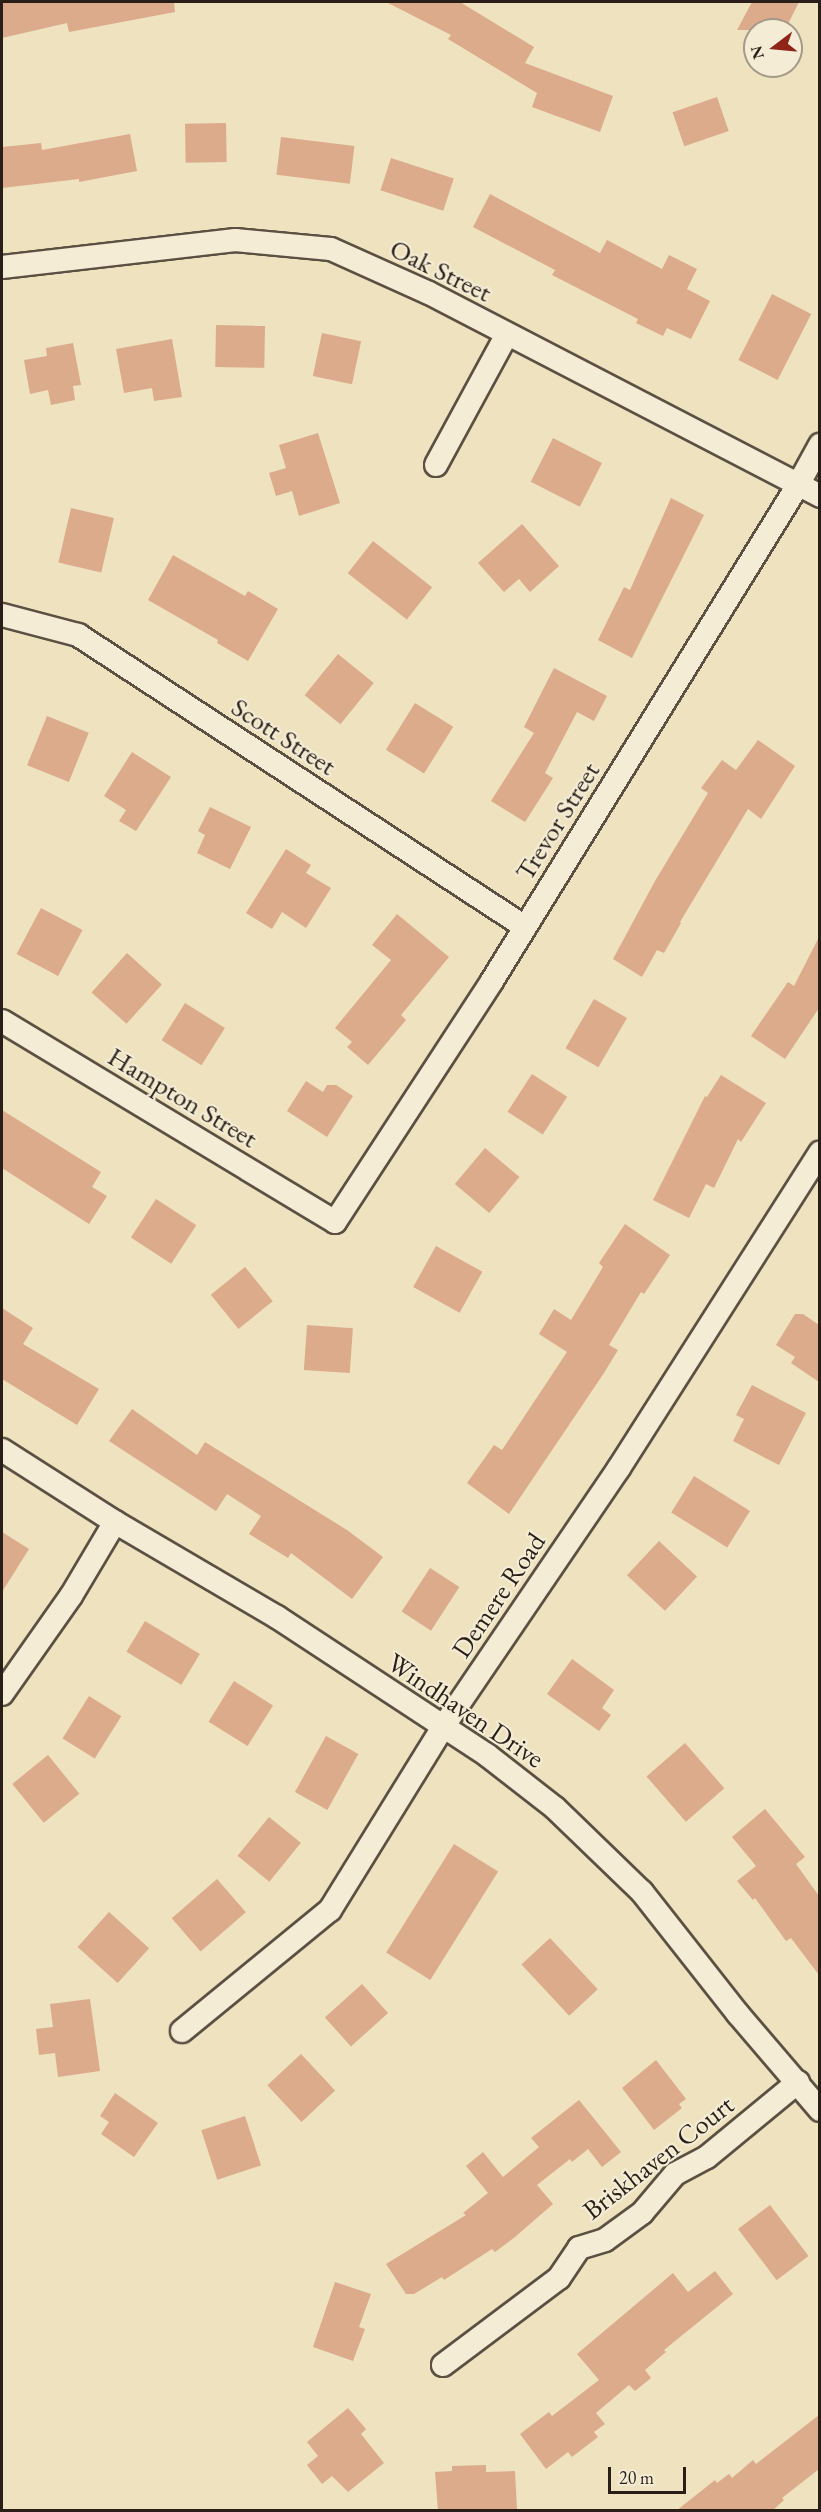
<!DOCTYPE html>
<html>
<head>
<meta charset="utf-8">
<style>
  body { margin:0 }
  #map { position:relative; width:821px; height:2512px; overflow:hidden; background:#eee2bf; font-family:"EB Garamond",serif }
  div>[style] { position:absolute }
  .building>* { inset:0; background:#dcab8b; transform-origin:0 0 }
  .roads { filter:drop-shadow(2px 0 #5b5042) drop-shadow(-2px 0 #5b5042) drop-shadow(0 2px #5b5042) drop-shadow(0 -2px #5b5042) }
  .street>* { height:22px; margin:-11px; padding:0 11px; transform-origin:11px; border-radius:11px; background:#f4ecd5 }
  span { translate:-50% -50%; white-space:nowrap; text-align:center; line-height:1.15; -webkit-text-stroke:4.5px #f4ecd5; paint-order:stroke }
  .street-label { font-size:27px; color:#2a1f18 }
  .frame { position:absolute; inset:0; border:3px solid #2a1f18; pointer-events:none }
  .north { position:absolute; left:743px; top:18px; width:60px; height:60px; box-sizing:border-box; background:#f4ecd5; border:2px solid #a39a89; border-radius:50%; rotate:254deg; font-size:16px; font-weight:700; line-height:24px; text-align:center; color:#2a1f18 }
  .north::after { content:''; display:block; margin:auto; width:21px; height:27px; background:#8f2418; clip-path:polygon(50% 0,100% 100%,50% 72%,0 100%) }
  .scale { position:absolute; left:608px; top:2467px; width:78px; height:27px; box-sizing:border-box; border:3px solid #2a1f18; border-top:0; padding-left:8px; font-size:18px; line-height:21px; white-space:nowrap; color:#2a1f18; -webkit-text-stroke:4px #f4ecd5; paint-order:stroke }
</style>
</head>
<body>
<div id="map">
  <div class="building">
    <div style="clip-path:polygon(2px 2px,174px 2px,175px 12px,69px 32px,67px 23px,2px 38px)"></div>
    <div style="clip-path:polygon(386px 2px,460px 2px,534px 47px,525px 63px,613px 96px,600px 132px,532px 107px,537px 93px,448px 39px,451px 35px)"></div>
    <div style="clip-path:polygon(752px 2px,799px 2px,785px 30px,737px 30px)"></div>
    <div style="left:717px;top:97px;width:36px;height:47px;rotate:71deg"></div>
    <div style="left:226px;top:123px;width:39px;height:41px;rotate:89deg"></div>
    <div style="clip-path:polygon(130px 134px,137px 171px,79px 182px,79px 179px,2px 188px,2px 147px,41px 143px,42px 150px)"></div>
    <div style="left:281px;top:137px;width:74px;height:38px;rotate:7deg"></div>
    <div style="left:391px;top:158px;width:66px;height:34px;rotate:18deg"></div>
    <div style="clip-path:polygon(490px 194px,600px 253px,607px 240px,662px 269px,669px 255px,697px 269px,687px 289px,710px 301px,691px 339px,667px 328px,663px 336px,636px 323px,638px 319px,552px 275px,555px 270px,473px 227px)"></div>
    <div style="left:772px;top:294px;width:44px;height:74px;rotate:27deg"></div>
    <div style="left:216px;top:325px;width:49px;height:42px;rotate:1deg"></div>
    <div style="left:322px;top:333px;width:40px;height:44px;rotate:12deg"></div>
    <div style="clip-path:polygon(172px 339px,182px 397px,154px 401px,152px 388px,124px 393px,116px 349px)"></div>
    <div style="clip-path:polygon(73px 343px,81px 385px,73px 386px,75px 400px,51px 405px,48px 390px,30px 394px,24px 360px,47px 356px,46px 348px)"></div>
    <div style="clip-path:polygon(318px 433px,340px 503px,299px 516px,292px 491px,276px 496px,269px 473px,286px 468px,279px 445px)"></div>
    <div style="left:553px;top:438px;width:55px;height:49px;rotate:27deg"></div>
    <div style="clip-path:polygon(671px 498px,704px 515px,632px 658px,598px 640px,624px 587px,630px 590px)"></div>
    <div style="left:71px;top:508px;width:44px;height:56px;rotate:13deg"></div>
    <div style="clip-path:polygon(522px 524px,559px 566px,530px 592px,519px 579px,504px 592px,478px 563px)"></div>
    <div style="left:373px;top:541px;width:75px;height:41px;rotate:38deg"></div>
    <div style="clip-path:polygon(173px 555px,245px 596px,248px 591px,278px 609px,248px 661px,217px 643px,218px 640px,148px 600px)"></div>
    <div style="left:338px;top:654px;width:46px;height:53px;rotate:39deg"></div>
    <div style="clip-path:polygon(554px 668px,607px 696px,594px 721px,577px 712px,545px 773px,553px 778px,525px 822px,491px 801px,534px 733px,524px 727px)"></div>
    <div style="left:415px;top:703px;width:45px;height:55px;rotate:32deg"></div>
    <div style="left:47px;top:716px;width:45px;height:53px;rotate:22deg"></div>
    <div style="clip-path:polygon(758px 740px,795px 766px,761px 819px,748px 809px,680px 922px,681px 923px,664px 953px,657px 950px,642px 977px,613px 959px,655px 881px,708px 793px,701px 788px,722px 760px,736px 770px)"></div>
    <div style="clip-path:polygon(132px 752px,171px 777px,136px 831px,119px 821px,126px 810px,104px 796px)"></div>
    <div style="clip-path:polygon(210px 807px,251px 827px,230px 869px,197px 853px,205px 835px,198px 831px)"></div>
    <div style="clip-path:polygon(286px 849px,311px 865px,306px 873px,331px 888px,306px 928px,282px 912px,272px 929px,246px 913px)"></div>
    <div style="left:41px;top:908px;width:47px;height:52px;rotate:28deg"></div>
    <div style="clip-path:polygon(397px 914px,449px 957px,401px 1015px,406px 1020px,368px 1065px,347px 1047px,352px 1042px,335px 1028px,391px 960px,372px 945px)"></div>
    <div style="clip-path:polygon(819px 937px,819px 1008px,785px 1059px,751px 1036px,788px 982px,794px 986px)"></div>
    <div style="left:127px;top:953px;width:47px;height:53px;rotate:42deg"></div>
    <div style="left:594px;top:999px;width:38px;height:57px;rotate:30deg"></div>
    <div style="left:185px;top:1003px;width:47px;height:44px;rotate:32deg"></div>
    <div style="left:532px;top:1074px;width:42px;height:45px;rotate:33deg"></div>
    <div style="clip-path:polygon(721px 1075px,766px 1103px,741px 1142px,738px 1139px,714px 1188px,706px 1184px,689px 1218px,653px 1200px,705px 1096px,707px 1097px)"></div>
    <div style="clip-path:polygon(306px 1081px,323px 1092px,327px 1085px,336px 1085px,353px 1096px,327px 1137px,287px 1111px)"></div>
    <div style="clip-path:polygon(2px 1110px,101px 1172px,92px 1187px,107px 1196px,89px 1224px,2px 1168px)"></div>
    <div style="left:485px;top:1148px;width:45px;height:47px;rotate:40deg"></div>
    <div style="left:156px;top:1199px;width:48px;height:46px;rotate:33deg"></div>
    <div style="clip-path:polygon(625px 1224px,670px 1255px,644px 1294px,641px 1292px,609px 1345px,618px 1350px,604px 1373px,509px 1514px,467px 1483px,494px 1445px,502px 1450px,567px 1352px,539px 1334px,554px 1309px,571px 1320px,603px 1267px,599px 1263px)"></div>
    <div style="left:436px;top:1246px;width:53px;height:47px;rotate:29deg"></div>
    <div style="left:245px;top:1267px;width:44px;height:44px;rotate:51deg"></div>
    <div style="clip-path:polygon(2px 1308px,33px 1328px,23px 1344px,99px 1389px,77px 1425px,2px 1379px)"></div>
    <div style="clip-path:polygon(795px 1314px,803px 1314px,819px 1325px,819px 1382px,791px 1363px,795px 1357px,776px 1345px)"></div>
    <div style="left:307px;top:1325px;width:46px;height:45px;rotate:4deg"></div>
    <div style="clip-path:polygon(752px 1385px,806px 1413px,779px 1465px,733px 1441px,744px 1419px,736px 1415px)"></div>
    <div style="clip-path:polygon(132px 1409px,197px 1455px,205px 1442px,347px 1530px,383px 1557px,352px 1599px,291px 1553px,288px 1558px,249px 1534px,261px 1516px,227px 1494px,216px 1511px,109px 1441px)"></div>
    <div style="left:694px;top:1476px;width:66px;height:43px;rotate:32deg"></div>
    <div style="clip-path:polygon(2px 1532px,29px 1549px,2px 1592px)"></div>
    <div style="left:659px;top:1541px;width:52px;height:47px;rotate:43deg"></div>
    <div style="left:430px;top:1568px;width:35px;height:52px;rotate:33deg"></div>
    <div style="left:145px;top:1621px;width:64px;height:36px;rotate:31deg"></div>
    <div style="clip-path:polygon(572px 1659px,614px 1690px,602px 1708px,611px 1715px,599px 1731px,547px 1694px)"></div>
    <div style="left:234px;top:1681px;width:46px;height:48px;rotate:32deg"></div>
    <div style="left:89px;top:1696px;width:38px;height:50px;rotate:32deg"></div>
    <div style="left:326px;top:1736px;width:37px;height:64px;rotate:29deg"></div>
    <div style="left:685px;top:1743px;width:60px;height:51px;rotate:49deg"></div>
    <div style="left:48px;top:1755px;width:50px;height:46px;rotate:51deg"></div>
    <div style="clip-path:polygon(765px 1809px,805px 1857px,796px 1864px,819px 1896px,819px 1975px,791px 1938px,786px 1941px,755px 1898px,753px 1900px,737px 1881px,756px 1866px,732px 1837px)"></div>
    <div style="left:269px;top:1817px;width:41px;height:50px;rotate:39deg"></div>
    <div style="left:454px;top:1844px;width:52px;height:128px;rotate:32deg"></div>
    <div style="left:217px;top:1879px;width:44px;height:60px;rotate:49deg"></div>
    <div style="left:109px;top:1912px;width:54px;height:47px;rotate:42deg"></div>
    <div style="left:550px;top:1938px;width:70px;height:39px;rotate:47deg"></div>
    <div style="left:362px;top:1984px;width:39px;height:50px;rotate:48deg"></div>
    <div style="clip-path:polygon(90px 1999px,100px 2071px,58px 2077px,55px 2053px,39px 2055px,36px 2029px,53px 2027px,50px 2004px)"></div>
    <div style="left:301px;top:2054px;width:50px;height:46px;rotate:47deg"></div>
    <div style="clip-path:polygon(656px 2060px,686px 2099px,679px 2104px,682px 2108px,654px 2130px,622px 2088px)"></div>
    <div style="clip-path:polygon(115px 2093px,158px 2123px,134px 2157px,101px 2134px,109px 2122px,100px 2116px)"></div>
    <div style="clip-path:polygon(579px 2100px,621px 2152px,602px 2167px,588px 2149px,572px 2162px,570px 2159px,537px 2185px,553px 2204px,515px 2237px,495px 2252px,492px 2249px,444px 2280px,442px 2277px,414px 2294px,406px 2294px,386px 2264px,466px 2215px,463px 2213px,488px 2193px,466px 2166px,483px 2152px,503px 2177px,539px 2147px,531px 2138px)"></div>
    <div style="left:245px;top:2116px;width:52px;height:46px;rotate:72deg"></div>
    <div style="left:770px;top:2205px;width:64px;height:40px;rotate:53deg"></div>
    <div style="clip-path:polygon(715px 2271px,733px 2294px,664px 2350px,666px 2352px,645px 2370px,651px 2378px,635px 2391px,629px 2385px,596px 2413px,605px 2424px,594px 2432px,598px 2437px,572px 2457px,568px 2452px,546px 2469px,520px 2434px,549px 2412px,552px 2416px,599px 2380px,577px 2354px,673px 2273px,688px 2292px)"></div>
    <div style="clip-path:polygon(335px 2282px,371px 2294px,359px 2327px,365px 2329px,353px 2361px,313px 2347px)"></div>
    <div style="clip-path:polygon(348px 2408px,366px 2429px,361px 2434px,384px 2463px,348px 2492px,332px 2476px,322px 2484px,307px 2465px,318px 2456px,307px 2442px)"></div>
    <div style="clip-path:polygon(819px 2415px,819px 2469px,782px 2498px,784px 2500px,772px 2511px,676px 2511px,715px 2480px,717px 2483px,729px 2474px,732px 2478px,753px 2460px,756px 2464px)"></div>
    <div style="clip-path:polygon(486px 2465px,486px 2472px,515px 2471px,517px 2509px,438px 2511px,435px 2472px,452px 2471px,452px 2466px)"></div>
  </div>
  <div class="roads">
    <div class="street">
      <div style="left:2px;top:267px;width:235px;rotate:-6.6deg"></div>
      <div style="left:235px;top:240px;width:96px;rotate:5.4deg"></div>
      <div style="left:331px;top:249px;width:107px;rotate:24.2deg"></div>
      <div style="left:429px;top:293px;width:441px;rotate:27.4deg"></div>
      <div style="left:436px;top:465px;width:149px;rotate:-61.5deg"></div>
      <div style="left:2px;top:615px;width:79px;rotate:14.7deg"></div>
      <div style="left:78px;top:635px;width:534px;rotate:33.15deg"></div>
      <div style="left:2px;top:1021px;width:389px;rotate:31.1deg"></div>
      <div style="left:335px;top:1222px;width:288px;rotate:-56.9deg"></div>
      <div style="left:492px;top:981px;width:583px;rotate:-58.33deg"></div>
      <div style="left:798px;top:485px;width:46px;rotate:-61.2deg"></div>
      <div style="left:2px;top:1450px;width:134px;rotate:32.5deg"></div>
      <div style="left:115px;top:1522px;width:188px;rotate:30.4deg"></div>
      <div style="left:277px;top:1617px;width:251px;rotate:33.3deg"></div>
      <div style="left:487px;top:1755px;width:86px;rotate:37.9deg"></div>
      <div style="left:555px;top:1808px;width:121px;rotate:44deg"></div>
      <div style="left:642px;top:1892px;width:155px;rotate:51.8deg"></div>
      <div style="left:738px;top:2014px;width:126px;rotate:49.5deg"></div>
      <div style="left:2px;top:1694px;width:120px;rotate:-54.9deg"></div>
      <div style="left:71px;top:1596px;width:86px;rotate:-59.3deg"></div>
      <div style="left:182px;top:2031px;width:191px;rotate:-39.3deg"></div>
      <div style="left:330px;top:1910px;width:215px;rotate:-58.3deg"></div>
      <div style="left:443px;top:1727px;width:313px;rotate:-55.8deg"></div>
      <div style="left:619px;top:1468px;width:374px;rotate:-57.5deg"></div>
      <div style="left:443px;top:2365px;width:145px;rotate:-36.9deg"></div>
      <div style="left:559px;top:2278px;width:36px;rotate:-56deg"></div>
      <div style="left:579px;top:2248px;width:27px;rotate:-17deg"></div>
      <div style="left:605px;top:2240px;width:46px;rotate:-36.1deg"></div>
      <div style="left:642px;top:2213px;width:51px;rotate:-49.8deg"></div>
      <div style="left:675px;top:2174px;width:36px;rotate:-28deg"></div>
      <div style="left:707px;top:2157px;width:118px;rotate:-39.5deg"></div>
    </div>
  </div>
  <div class="street-label">
    <span style="left:441px;top:270px;rotate:26deg">Oak Street</span>
    <span style="left:284px;top:736px;rotate:33deg">Scott Street</span>
    <span style="left:557px;top:821px;rotate:-58deg">Trevor Street</span>
    <span style="left:183px;top:1097px;rotate:31deg">Hampton Street</span>
    <span style="left:498px;top:1595px;rotate:-56deg">Demere Road</span>
    <span style="left:466px;top:1710px;rotate:34deg">Windhaven Drive</span>
    <span style="left:658px;top:2157px;rotate:-38deg">Briskhaven Court</span>
  </div>
  <div class="frame"></div>
  <div class="north">N</div>
  <div class="scale">20 m</div>
</div>
</body>
</html>
